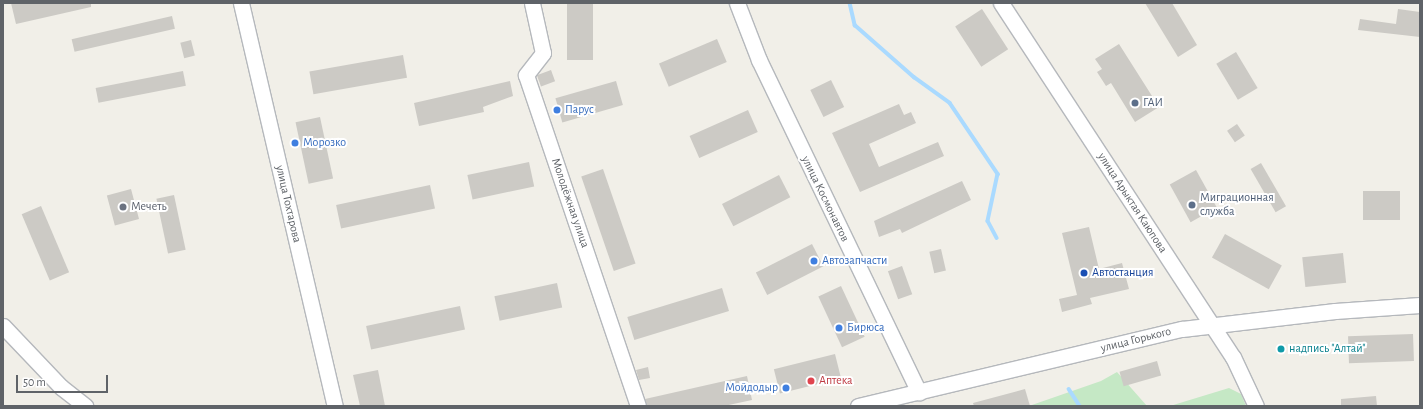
<!DOCTYPE html>
<html>
<head>
<meta charset="utf-8">
<style>
  body { margin:0 }
  #map { position:relative; width:1423px; height:409px; overflow:hidden; background:#f1efe8; font-family:"Alegreya Sans",sans-serif }
  div>[style] { position:absolute }
  .green>* { inset:0; background:#c5e8c5 }
  .stream>* { height:3.5px; margin:-1.75px; padding:0 1.75px; transform-origin:1.75px; border-radius:1.75px; background:#aadaff }
  .building>* { inset:0; background:#cccac5; transform-origin:0 0 }
  .roads { filter:drop-shadow(1px 0 #b5b8bc) drop-shadow(-1px 0 #b5b8bc) drop-shadow(0 1px #b5b8bc) drop-shadow(0 -1px #b5b8bc) }
  .minor>* { height:15px; margin:-7.5px; padding:0 7.5px; transform-origin:7.5px; border-radius:7.5px; background:#fff }
  .dots>* { width:11px; height:11px; translate:-50% -50%; box-sizing:border-box; border:2px solid #fff; border-radius:50% }
  span { translate:-50% -50%; white-space:nowrap; text-align:center; line-height:1.15; -webkit-text-stroke:4px #fff; paint-order:stroke }
  .service-label { font-size:12px; color:#4e5e75 }
  .left { translate:0 -50%; text-align:left }
  .shop-label { font-size:12px; color:#366cbe }
  .right { translate:-100% -50%; text-align:right }
  .street-label { font-size:12px; color:#5f6368 }
  .worship-label { font-size:12px; color:#5b616d }
  .transit-label { font-size:12px; color:#164399 }
  .culture-label { font-size:12px; color:#0d838f }
  .health-label { font-size:12px; color:#be3a42 }
  .frame { position:absolute; inset:0; border:4px solid #5f6368; pointer-events:none }
  .scale { position:absolute; left:16px; top:375px; width:92px; height:18px; box-sizing:border-box; border:2px solid #5f6368; border-top:0; padding-left:5px; font-size:12px; line-height:14px; white-space:nowrap; color:#5f6368; -webkit-text-stroke:3px #fff; paint-order:stroke }
</style>
</head>
<body>
<div id="map">
  <div class="green">
    <div style="clip-path:polygon(1117px 372px,1147px 406px,1029px 406px,1101px 381px)"></div>
    <div style="clip-path:polygon(1229px 388px,1241px 394px,1246px 406px,1170px 406px)"></div>
  </div>
  <div class="stream">
    <div style="left:850px;top:3px;width:23px;rotate:77deg"></div>
    <div style="left:855px;top:25px;width:79px;rotate:41.4deg"></div>
    <div style="left:914px;top:77px;width:44px;rotate:35.8deg"></div>
    <div style="left:950px;top:103px;width:86px;rotate:55.9deg"></div>
    <div style="left:998px;top:174px;width:48px;rotate:102deg"></div>
    <div style="left:988px;top:221px;width:19px;rotate:62deg"></div>
    <div style="left:1069px;top:389px;width:20px;rotate:57deg"></div>
  </div>
  <div class="building">
    <div style="clip-path:polygon(11px 3px,91px 3px,91px 7px,16px 24px)"></div>
    <div style="left:567px;top:3px;width:26px;height:57px"></div>
    <div style="clip-path:polygon(1145px 3px,1172px 3px,1197px 45px,1178px 57px)"></div>
    <div style="left:982px;top:9px;width:48px;height:32px;rotate:57deg"></div>
    <div style="clip-path:polygon(1398px 9px,1420px 12px,1420px 37px,1358px 30px,1360px 19px,1396px 24px)"></div>
    <div style="left:172px;top:16px;width:13px;height:103px;rotate:77deg"></div>
    <div style="left:717px;top:39px;width:25px;height:63px;rotate:67deg"></div>
    <div style="left:191px;top:40px;width:16px;height:11px;rotate:76deg"></div>
    <div style="clip-path:polygon(1119px 44px,1159px 107px,1135px 122px,1111px 83px,1106px 86px,1097px 72px,1102px 69px,1095px 59px)"></div>
    <div style="left:1236px;top:52px;width:42px;height:23px;rotate:59deg"></div>
    <div style="left:403px;top:55px;width:23px;height:95px;rotate:80deg"></div>
    <div style="left:551px;top:70px;width:12px;height:15px;rotate:70deg"></div>
    <div style="left:183px;top:71px;width:15px;height:89px;rotate:79deg"></div>
    <div style="left:831px;top:80px;width:30px;height:23px;rotate:64deg"></div>
    <div style="clip-path:polygon(510px 81px,513px 96px,483px 107px,484px 112px,419px 126px,414px 103px)"></div>
    <div style="left:616px;top:81px;width:25px;height:63px;rotate:74deg"></div>
    <div style="clip-path:polygon(899px 104px,904px 115px,911px 112px,916px 123px,869px 144px,879px 167px,938px 142px,944px 156px,860px 192px,832px 133px)"></div>
    <div style="left:748px;top:110px;width:24px;height:64px;rotate:66deg"></div>
    <div style="left:320px;top:117px;width:63px;height:25px;rotate:78deg"></div>
    <div style="left:1237px;top:124px;width:14px;height:12px;rotate:56deg"></div>
    <div style="left:529px;top:162px;width:25px;height:63px;rotate:78deg"></div>
    <div style="left:1261px;top:163px;width:50px;height:12px;rotate:60deg"></div>
    <div style="left:603px;top:169px;width:100px;height:23px;rotate:71deg"></div>
    <div style="left:1196px;top:170px;width:43px;height:30px;rotate:61deg"></div>
    <div style="left:779px;top:175px;width:25px;height:64px;rotate:63deg"></div>
    <div style="clip-path:polygon(962px 181px,971px 200px,902px 233px,900px 229px,879px 237px,874px 221px)"></div>
    <div style="left:430px;top:185px;width:24px;height:96px;rotate:78deg"></div>
    <div style="left:131px;top:189px;width:31px;height:25px;rotate:75deg"></div>
    <div style="left:1363px;top:191px;width:37px;height:29px"></div>
    <div style="left:174px;top:195px;width:56px;height:18px;rotate:78deg"></div>
    <div style="left:41px;top:206px;width:72px;height:21px;rotate:67deg"></div>
    <div style="clip-path:polygon(1089px 227px,1099px 269px,1122px 263px,1129px 289px,1090px 298px,1092px 304px,1062px 312px,1059px 299px,1077px 295px,1062px 233px)"></div>
    <div style="left:1225px;top:234px;width:65px;height:27px;rotate:29deg"></div>
    <div style="left:812px;top:244px;width:25px;height:63px;rotate:63deg"></div>
    <div style="left:941px;top:249px;width:22px;height:12px;rotate:77deg"></div>
    <div style="left:1343px;top:253px;width:30px;height:41px;rotate:84deg"></div>
    <div style="left:902px;top:266px;width:30px;height:15px;rotate:70deg"></div>
    <div style="left:557px;top:283px;width:25px;height:64px;rotate:78deg"></div>
    <div style="left:841px;top:286px;width:56px;height:25px;rotate:65deg"></div>
    <div style="left:722px;top:288px;width:24px;height:99px;rotate:73deg"></div>
    <div style="left:460px;top:306px;width:24px;height:96px;rotate:78deg"></div>
    <div style="left:1413px;top:334px;width:27px;height:65px;rotate:88deg"></div>
    <div style="left:835px;top:354px;width:25px;height:63px;rotate:76deg"></div>
    <div style="left:1157px;top:361px;width:15px;height:39px;rotate:74deg"></div>
    <div style="clip-path:polygon(648px 367px,650px 378px,639px 380px,636px 370px)"></div>
    <div style="clip-path:polygon(378px 370px,385px 406px,360px 406px,353px 375px)"></div>
    <div style="clip-path:polygon(747px 376px,752px 400px,724px 406px,647px 406px,645px 399px)"></div>
    <div style="clip-path:polygon(1025px 389px,1030px 406px,974px 406px,973px 403px)"></div>
    <div style="clip-path:polygon(1376px 396px,1377px 406px,1341px 406px,1341px 399px)"></div>
  </div>
  <div class="roads">
    <div class="minor">
      <div style="left:241px;top:3px;width:414px;rotate:76.9deg"></div>
      <div style="left:532px;top:3px;width:51px;rotate:77.6deg"></div>
      <div style="left:543px;top:53px;width:28px;rotate:128deg"></div>
      <div style="left:526px;top:75px;width:349px;rotate:71.3deg"></div>
      <div style="left:737px;top:3px;width:61px;rotate:68.9deg"></div>
      <div style="left:759px;top:60px;width:369px;rotate:64.3deg"></div>
      <div style="left:1001px;top:3px;width:423px;rotate:56.8deg"></div>
      <div style="left:1233px;top:357px;width:54px;rotate:64.9deg"></div>
      <div style="left:3px;top:326px;width:84px;rotate:46.4deg"></div>
      <div style="left:61px;top:387px;width:31px;rotate:38deg"></div>
      <div style="left:858px;top:406px;width:333px;rotate:-13.4deg"></div>
      <div style="left:1182px;top:329px;width:154px;rotate:-6.7deg"></div>
      <div style="left:1335px;top:311px;width:85px;rotate:-4deg"></div>
    </div>
  </div>
  <div class="dots">
    <div style="left:1135px;top:103px;background:#5c6f8a"></div>
    <div style="left:557px;top:110px;background:#3f7fe0"></div>
    <div style="left:295px;top:143px;background:#3f7fe0"></div>
    <div style="left:1192px;top:205px;background:#5c6f8a"></div>
    <div style="left:123px;top:207px;background:#6b7280"></div>
    <div style="left:814px;top:261px;background:#3f7fe0"></div>
    <div style="left:1084px;top:273px;background:#1a4fb4"></div>
    <div style="left:839px;top:328px;background:#3f7fe0"></div>
    <div style="left:1281px;top:349px;background:#0f9aa8"></div>
    <div style="left:811px;top:381px;background:#e0444e"></div>
    <div style="left:786px;top:388px;background:#3f7fe0"></div>
  </div>
  <div class="service-label">
    <span class="left" style="left:1143px;top:103px">ГАИ</span>
    <span class="left" style="left:1200px;top:205px">Миграционная<br>служба</span>
  </div>
  <div class="shop-label">
    <span class="left" style="left:565px;top:110px">Парус</span>
    <span class="left" style="left:303px;top:143px">Морозко</span>
    <span class="left" style="left:822px;top:261px">Автозапчасти</span>
    <span class="left" style="left:847px;top:328px">Бирюса</span>
    <span class="right" style="left:778px;top:388px">Мойдодыр</span>
  </div>
  <div class="street-label">
    <span style="left:825px;top:199px;rotate:64deg">улица Космонавтов</span>
    <span style="left:570px;top:203px;rotate:71deg">Молодёжная улица</span>
    <span style="left:1132px;top:203px;rotate:57deg">улица Арыктая Каюпова</span>
    <span style="left:288px;top:204px;rotate:77deg">улица Тохтарова</span>
    <span style="left:1136px;top:340px;rotate:-14deg">улица Горького</span>
  </div>
  <div class="worship-label">
    <span class="left" style="left:131px;top:207px">Мечеть</span>
  </div>
  <div class="transit-label">
    <span class="left" style="left:1092px;top:273px">Автостанция</span>
  </div>
  <div class="culture-label">
    <span class="left" style="left:1289px;top:349px">надпись "Алтай"</span>
  </div>
  <div class="health-label">
    <span class="left" style="left:819px;top:381px">Аптека</span>
  </div>
  <div class="frame"></div>
  <div class="scale">50 m</div>
</div>
</body>
</html>
